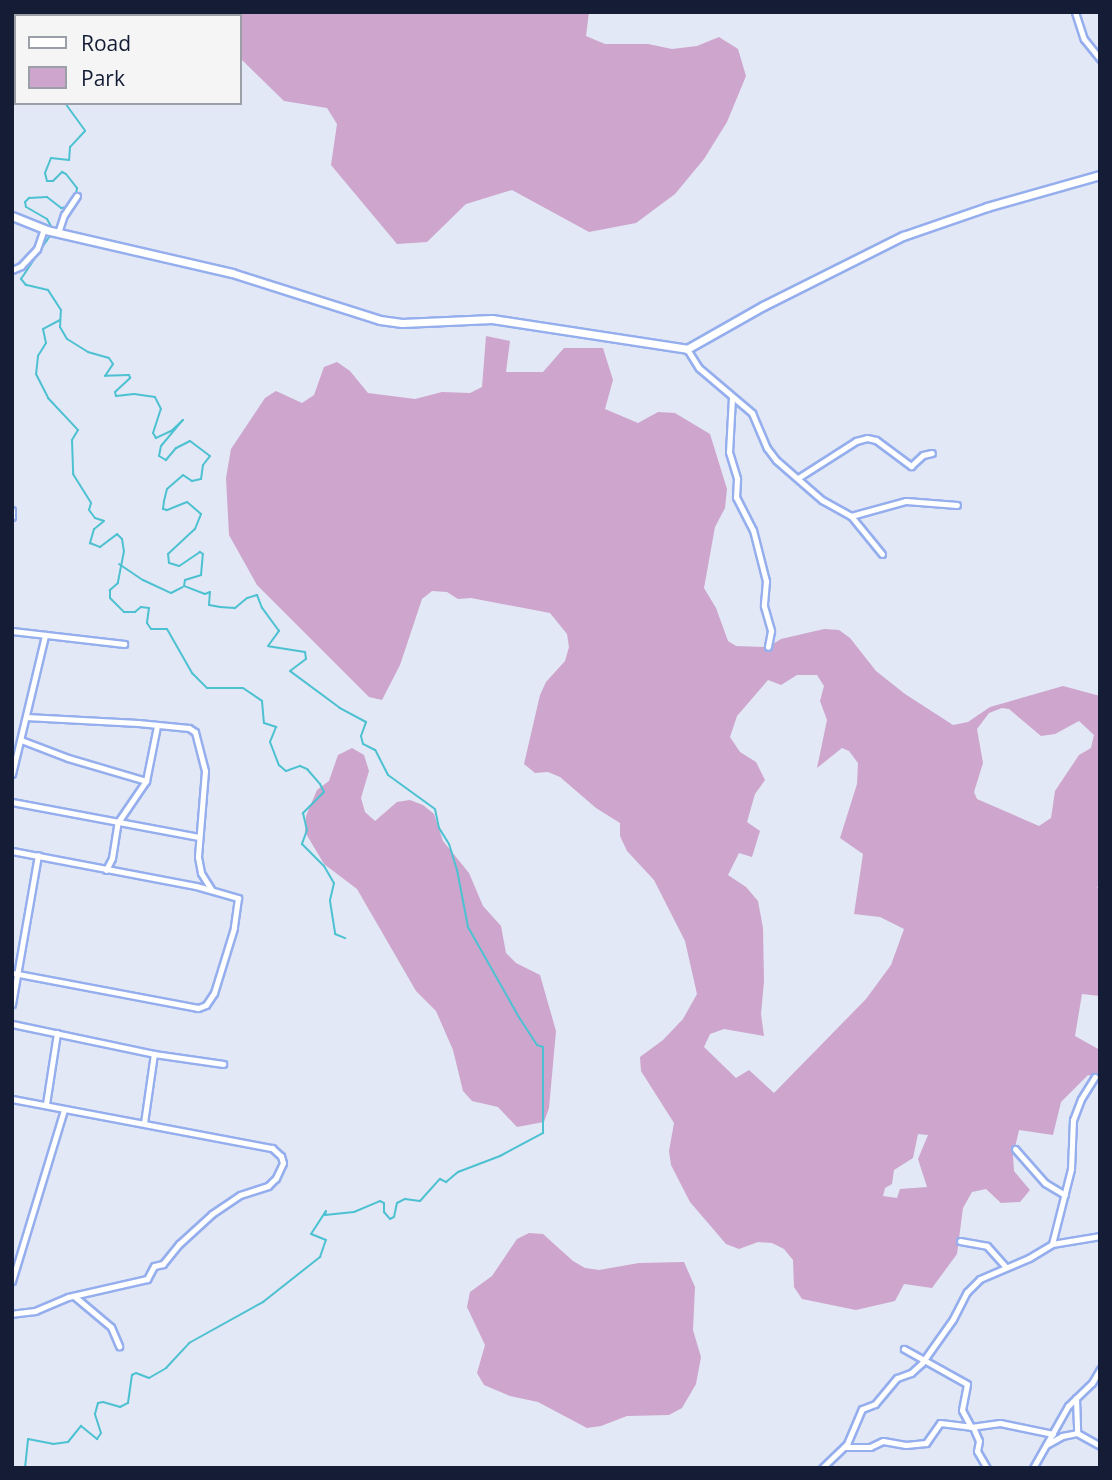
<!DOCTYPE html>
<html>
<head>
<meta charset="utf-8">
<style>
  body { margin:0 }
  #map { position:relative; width:1112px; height:1480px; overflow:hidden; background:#e2e8f5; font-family:"Open Sans",sans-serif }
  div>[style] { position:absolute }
  .green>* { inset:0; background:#cea5cd }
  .stream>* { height:2px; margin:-1px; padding:0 1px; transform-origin:1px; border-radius:1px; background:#4dc1d1 }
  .roads { filter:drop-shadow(2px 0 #95aeee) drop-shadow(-2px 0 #95aeee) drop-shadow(0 2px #95aeee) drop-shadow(0 -2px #95aeee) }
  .minor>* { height:5px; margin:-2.5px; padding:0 2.5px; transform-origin:2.5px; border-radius:2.5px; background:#fff }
  .tertiary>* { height:7px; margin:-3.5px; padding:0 3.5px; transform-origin:3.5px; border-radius:3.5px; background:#fff }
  span { translate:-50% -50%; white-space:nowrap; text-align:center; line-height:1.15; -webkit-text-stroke:7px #f5f5f5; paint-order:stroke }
  .frame { position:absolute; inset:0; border:14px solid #141d35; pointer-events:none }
  .legend { position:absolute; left:14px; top:14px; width:228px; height:91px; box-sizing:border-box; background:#f5f5f5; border:2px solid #9b9fa8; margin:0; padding:9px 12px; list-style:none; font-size:21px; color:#141d35 }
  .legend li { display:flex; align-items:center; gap:14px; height:35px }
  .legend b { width:35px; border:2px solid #9b9fa8 }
</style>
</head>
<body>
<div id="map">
  <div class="green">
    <div style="clip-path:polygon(222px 12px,589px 12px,586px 36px,605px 44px,648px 44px,672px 49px,697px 46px,719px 37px,738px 49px,746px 76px,727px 122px,704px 159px,675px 194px,636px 223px,589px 232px,512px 190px,466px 204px,427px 242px,397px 244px,331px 165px,337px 124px,327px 108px,284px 101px,240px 58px,240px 16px,215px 16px)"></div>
    <div style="clip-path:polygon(evenodd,486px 336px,510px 341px,506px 372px,543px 372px,564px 348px,603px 348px,613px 380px,605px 409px,638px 423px,658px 412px,675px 413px,710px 434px,727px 489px,725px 508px,715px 527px,704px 588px,716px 608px,728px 641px,736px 646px,768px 647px,781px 639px,824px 629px,839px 630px,850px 638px,876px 671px,905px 694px,953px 725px,968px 722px,990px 707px,1063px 686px,1100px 696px,1100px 885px,1097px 887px,1100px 890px,1100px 996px,1082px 994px,1075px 1036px,1100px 1050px,1100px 1078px,1088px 1075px,1061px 1102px,1053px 1135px,1019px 1130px,1013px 1156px,1014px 1171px,1030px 1190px,1020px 1202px,1001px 1203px,986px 1189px,972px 1192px,963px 1208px,957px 1254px,932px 1288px,904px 1284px,895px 1301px,856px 1310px,802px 1299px,794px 1287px,793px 1260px,784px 1249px,772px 1243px,758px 1242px,739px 1249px,726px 1244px,690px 1202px,671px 1165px,669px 1151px,674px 1123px,641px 1071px,640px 1057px,663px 1040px,683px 1019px,697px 994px,685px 941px,654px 880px,627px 851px,620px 836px,620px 823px,596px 808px,560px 777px,548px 772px,535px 773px,524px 764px,540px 695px,546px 682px,565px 661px,569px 647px,567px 634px,550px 613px,471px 598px,458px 599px,447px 592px,432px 591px,422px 599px,400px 665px,382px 700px,369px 697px,257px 585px,229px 535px,226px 478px,231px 449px,265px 398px,276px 391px,302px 403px,314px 395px,324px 367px,337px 362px,350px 371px,368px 393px,415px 399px,442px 392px,470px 393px,482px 387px,486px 336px,797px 675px,817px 675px,824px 686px,820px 701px,827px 720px,817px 768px,842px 748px,849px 751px,858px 763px,857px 784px,840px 838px,863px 854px,854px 914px,880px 917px,904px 929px,891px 965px,866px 999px,774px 1093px,749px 1070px,736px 1078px,704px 1047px,710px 1034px,724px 1029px,764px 1036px,761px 1014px,764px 981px,763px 928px,758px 901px,746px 887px,728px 875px,739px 853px,752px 857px,760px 831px,747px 822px,755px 794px,765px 780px,756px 762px,740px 752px,730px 737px,737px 716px,768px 680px,781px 685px,797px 675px,486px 336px,1002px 708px,1009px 709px,1041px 736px,1055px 734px,1079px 721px,1094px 735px,1091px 748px,1079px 755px,1055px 791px,1051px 818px,1039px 826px,977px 799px,974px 792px,983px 763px,977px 729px,989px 713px,1002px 708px,486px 336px,918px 1134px,928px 1135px,918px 1159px,927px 1187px,900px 1189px,897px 1198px,883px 1196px,885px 1188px,892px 1184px,894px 1170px,913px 1158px,918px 1134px)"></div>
    <div style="clip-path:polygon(352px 748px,364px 755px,369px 771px,361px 798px,365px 812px,375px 821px,397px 802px,410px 800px,423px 805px,434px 814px,443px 841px,469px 873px,483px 906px,501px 926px,506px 953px,516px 963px,540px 975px,556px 1031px,549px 1108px,544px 1122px,517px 1127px,498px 1107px,472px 1101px,463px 1091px,453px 1050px,436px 1011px,416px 991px,357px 889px,324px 864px,305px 832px,306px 816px,317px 790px,329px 781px,338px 755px)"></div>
    <div style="clip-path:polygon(529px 1233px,543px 1234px,573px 1261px,585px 1268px,599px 1270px,639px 1263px,684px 1262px,695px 1287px,693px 1330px,701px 1357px,696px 1384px,682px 1408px,669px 1415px,627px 1416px,601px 1426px,587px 1428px,538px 1402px,510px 1396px,484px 1385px,477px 1373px,485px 1345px,467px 1307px,470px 1292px,492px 1276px,517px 1239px)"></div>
  </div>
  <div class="stream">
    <div style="left:115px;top:16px;width:4px;rotate:-63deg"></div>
    <div style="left:65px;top:103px;width:34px;rotate:54deg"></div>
    <div style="left:85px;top:131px;width:22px;rotate:133deg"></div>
    <div style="left:70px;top:147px;width:13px;rotate:94deg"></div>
    <div style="left:69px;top:160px;width:18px;rotate:-174deg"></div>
    <div style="left:51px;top:158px;width:16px;rotate:112deg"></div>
    <div style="left:45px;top:173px;width:8px;rotate:76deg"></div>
    <div style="left:47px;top:181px;width:6px"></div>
    <div style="left:53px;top:181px;width:13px;rotate:-45deg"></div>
    <div style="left:62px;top:172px;width:4px;rotate:27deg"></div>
    <div style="left:66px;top:174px;width:18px;rotate:52deg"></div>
    <div style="left:77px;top:188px;width:6px;rotate:99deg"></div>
    <div style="left:52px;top:228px;width:10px;rotate:-119deg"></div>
    <div style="left:47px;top:219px;width:24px;rotate:-150deg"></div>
    <div style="left:26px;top:207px;width:5px;rotate:-101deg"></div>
    <div style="left:25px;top:202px;width:6px;rotate:-45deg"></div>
    <div style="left:29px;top:198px;width:18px;rotate:-3deg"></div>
    <div style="left:47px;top:197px;width:18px;rotate:38deg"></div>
    <div style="left:61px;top:208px;width:6px;rotate:-9deg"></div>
    <div style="left:60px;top:320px;width:19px;rotate:152deg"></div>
    <div style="left:43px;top:329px;width:14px;rotate:78deg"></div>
    <div style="left:46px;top:343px;width:15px;rotate:122deg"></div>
    <div style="left:38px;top:356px;width:18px;rotate:96deg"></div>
    <div style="left:36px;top:374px;width:27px;rotate:63deg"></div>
    <div style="left:48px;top:398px;width:44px;rotate:46.8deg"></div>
    <div style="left:78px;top:430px;width:12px;rotate:121deg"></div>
    <div style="left:72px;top:440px;width:34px;rotate:88deg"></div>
    <div style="left:73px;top:474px;width:34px;rotate:58deg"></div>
    <div style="left:91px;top:503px;width:7px;rotate:106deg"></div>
    <div style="left:89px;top:510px;width:10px;rotate:53deg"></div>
    <div style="left:95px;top:518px;width:9px;rotate:18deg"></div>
    <div style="left:104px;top:521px;width:13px;rotate:141deg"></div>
    <div style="left:94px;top:529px;width:15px;rotate:106deg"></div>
    <div style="left:90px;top:543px;width:11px;rotate:22deg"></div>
    <div style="left:100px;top:547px;width:21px;rotate:-37deg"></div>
    <div style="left:117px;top:534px;width:7px;rotate:45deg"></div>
    <div style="left:122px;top:539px;width:12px;rotate:81deg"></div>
    <div style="left:124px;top:551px;width:33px;rotate:101deg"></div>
    <div style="left:118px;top:583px;width:11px;rotate:139deg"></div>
    <div style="left:110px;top:590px;width:8px;rotate:90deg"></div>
    <div style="left:110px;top:598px;width:20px;rotate:45deg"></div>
    <div style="left:124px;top:612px;width:11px"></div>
    <div style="left:135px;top:612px;width:8px;rotate:-40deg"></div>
    <div style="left:141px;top:607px;width:8px;rotate:7deg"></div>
    <div style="left:149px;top:608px;width:15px;rotate:98deg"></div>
    <div style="left:147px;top:623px;width:7px;rotate:56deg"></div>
    <div style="left:151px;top:629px;width:16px"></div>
    <div style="left:167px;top:629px;width:51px;rotate:60.4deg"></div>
    <div style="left:192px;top:673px;width:21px;rotate:45deg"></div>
    <div style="left:207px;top:688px;width:36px"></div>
    <div style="left:243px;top:688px;width:23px;rotate:34deg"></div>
    <div style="left:262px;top:701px;width:22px;rotate:85deg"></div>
    <div style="left:264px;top:723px;width:13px;rotate:18deg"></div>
    <div style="left:276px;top:727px;width:16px;rotate:112deg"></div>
    <div style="left:270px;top:742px;width:25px;rotate:69deg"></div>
    <div style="left:279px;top:765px;width:9px;rotate:41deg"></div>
    <div style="left:286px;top:771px;width:15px;rotate:-20deg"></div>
    <div style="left:300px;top:766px;width:8px;rotate:23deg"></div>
    <div style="left:307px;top:769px;width:20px;rotate:49deg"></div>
    <div style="left:320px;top:784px;width:9px;rotate:63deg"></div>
    <div style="left:324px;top:792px;width:30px;rotate:135deg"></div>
    <div style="left:303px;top:813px;width:17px;rotate:77deg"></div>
    <div style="left:307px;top:830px;width:15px;rotate:110deg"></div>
    <div style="left:302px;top:844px;width:31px;rotate:45deg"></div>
    <div style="left:324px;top:866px;width:20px;rotate:60deg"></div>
    <div style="left:334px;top:883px;width:18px;rotate:103deg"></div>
    <div style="left:330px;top:901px;width:33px;rotate:81deg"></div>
    <div style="left:335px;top:934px;width:11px;rotate:22deg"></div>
    <div style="left:119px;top:564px;width:29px;rotate:34deg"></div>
    <div style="left:143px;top:580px;width:31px;rotate:25deg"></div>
    <div style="left:171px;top:593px;width:13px;rotate:-27deg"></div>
    <div style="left:25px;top:1468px;width:29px;rotate:-84deg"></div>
    <div style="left:28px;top:1439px;width:25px;rotate:11deg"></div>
    <div style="left:53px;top:1444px;width:15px;rotate:-8deg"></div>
    <div style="left:68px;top:1442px;width:21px;rotate:-51deg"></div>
    <div style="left:81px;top:1426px;width:21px;rotate:39deg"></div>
    <div style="left:97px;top:1439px;width:7px;rotate:-56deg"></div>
    <div style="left:101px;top:1433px;width:20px;rotate:-108deg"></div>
    <div style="left:95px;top:1414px;width:11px;rotate:-75deg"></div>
    <div style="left:98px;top:1403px;width:5px;rotate:-11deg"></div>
    <div style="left:103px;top:1402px;width:18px;rotate:16deg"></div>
    <div style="left:120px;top:1407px;width:9px;rotate:-27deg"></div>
    <div style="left:128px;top:1403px;width:28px;rotate:-82deg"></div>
    <div style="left:132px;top:1375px;width:4px;rotate:-27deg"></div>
    <div style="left:136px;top:1373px;width:14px;rotate:21deg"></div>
    <div style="left:149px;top:1378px;width:20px;rotate:-30deg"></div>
    <div style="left:166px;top:1368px;width:34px;rotate:-47deg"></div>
    <div style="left:189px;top:1343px;width:85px;rotate:-29deg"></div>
    <div style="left:263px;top:1302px;width:73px;rotate:-38.3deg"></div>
    <div style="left:320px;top:1257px;width:18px;rotate:-71deg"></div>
    <div style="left:326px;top:1240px;width:16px;rotate:-158deg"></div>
    <div style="left:311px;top:1234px;width:27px;rotate:-57deg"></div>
    <div style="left:326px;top:1211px;width:4px;rotate:104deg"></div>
    <div style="left:325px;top:1215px;width:29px;rotate:-6deg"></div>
    <div style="left:354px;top:1212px;width:28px;rotate:-23deg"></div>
    <div style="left:380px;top:1201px;width:4px;rotate:27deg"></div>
    <div style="left:384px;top:1203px;width:9px;rotate:90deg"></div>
    <div style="left:384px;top:1212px;width:9px;rotate:49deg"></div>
    <div style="left:390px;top:1219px;width:4px;rotate:-27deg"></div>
    <div style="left:394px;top:1217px;width:14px;rotate:-78deg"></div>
    <div style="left:397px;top:1203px;width:9px;rotate:-27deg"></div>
    <div style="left:405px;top:1199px;width:15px;rotate:8deg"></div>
    <div style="left:420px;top:1201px;width:30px;rotate:-48deg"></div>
    <div style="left:440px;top:1179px;width:7px;rotate:27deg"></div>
    <div style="left:446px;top:1182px;width:16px;rotate:-40deg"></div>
    <div style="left:458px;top:1172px;width:45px;rotate:-20.9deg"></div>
    <div style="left:500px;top:1156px;width:49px;rotate:-28.1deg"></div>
    <div style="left:543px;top:1133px;width:86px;rotate:-90deg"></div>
    <div style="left:543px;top:1047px;width:6px;rotate:-162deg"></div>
    <div style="left:537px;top:1045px;width:31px;rotate:-123deg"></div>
    <div style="left:520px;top:1019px;width:106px;rotate:-119.5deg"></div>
    <div style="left:468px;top:927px;width:58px;rotate:-100.9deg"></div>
    <div style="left:457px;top:870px;width:27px;rotate:-107deg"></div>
    <div style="left:449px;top:844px;width:19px;rotate:-122deg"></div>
    <div style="left:439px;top:828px;width:19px;rotate:-102deg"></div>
    <div style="left:435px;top:809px;width:58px;rotate:-144.1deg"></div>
    <div style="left:388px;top:775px;width:28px;rotate:-117deg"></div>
    <div style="left:375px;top:750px;width:13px;rotate:-153deg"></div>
    <div style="left:363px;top:744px;width:8px;rotate:-104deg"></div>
    <div style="left:361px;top:736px;width:15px;rotate:-70deg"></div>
    <div style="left:366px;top:722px;width:30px;rotate:-152deg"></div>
    <div style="left:340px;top:708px;width:62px;rotate:-143.5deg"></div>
    <div style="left:290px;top:671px;width:20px;rotate:-37deg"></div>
    <div style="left:306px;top:659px;width:7px;rotate:-98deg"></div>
    <div style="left:305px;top:652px;width:37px;rotate:-171deg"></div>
    <div style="left:268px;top:646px;width:19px;rotate:-54deg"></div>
    <div style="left:279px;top:631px;width:29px;rotate:-126deg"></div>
    <div style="left:262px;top:608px;width:14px;rotate:-111deg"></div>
    <div style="left:257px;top:595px;width:10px;rotate:163deg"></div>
    <div style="left:247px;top:598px;width:16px;rotate:140deg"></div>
    <div style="left:235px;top:608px;width:15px;rotate:-176deg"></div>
    <div style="left:220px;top:607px;width:11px;rotate:-170deg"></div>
    <div style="left:209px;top:605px;width:13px;rotate:-86deg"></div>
    <div style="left:210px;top:592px;width:5px;rotate:158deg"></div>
    <div style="left:205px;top:594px;width:22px;rotate:-159deg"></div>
    <div style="left:184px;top:586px;width:6px;rotate:-81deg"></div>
    <div style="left:185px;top:580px;width:17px;rotate:-17deg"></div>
    <div style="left:201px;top:575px;width:21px;rotate:-85deg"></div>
    <div style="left:203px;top:554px;width:4px;rotate:-146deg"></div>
    <div style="left:200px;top:552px;width:25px;rotate:146deg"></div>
    <div style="left:179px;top:566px;width:10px;rotate:-163deg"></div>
    <div style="left:169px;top:563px;width:9px;rotate:-96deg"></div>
    <div style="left:168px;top:554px;width:37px;rotate:-43deg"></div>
    <div style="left:195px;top:529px;width:16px;rotate:-68deg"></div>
    <div style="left:201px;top:514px;width:18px;rotate:-139deg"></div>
    <div style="left:187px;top:502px;width:22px;rotate:158deg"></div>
    <div style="left:167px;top:510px;width:4px;rotate:-166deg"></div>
    <div style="left:163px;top:509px;width:8px;rotate:-83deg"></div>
    <div style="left:164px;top:501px;width:12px;rotate:-76deg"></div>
    <div style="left:167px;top:489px;width:21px;rotate:-41deg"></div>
    <div style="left:183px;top:475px;width:11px;rotate:34deg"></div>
    <div style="left:192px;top:481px;width:9px;rotate:-13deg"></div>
    <div style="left:201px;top:479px;width:14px;rotate:-82deg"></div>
    <div style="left:203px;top:465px;width:11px;rotate:-52deg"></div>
    <div style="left:210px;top:456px;width:25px;rotate:-143deg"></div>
    <div style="left:190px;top:441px;width:16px;rotate:153deg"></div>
    <div style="left:176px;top:448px;width:16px;rotate:130deg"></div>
    <div style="left:166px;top:460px;width:8px;rotate:-150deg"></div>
    <div style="left:159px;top:456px;width:10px;rotate:-79deg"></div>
    <div style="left:161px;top:446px;width:34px;rotate:-50deg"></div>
    <div style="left:183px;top:420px;width:16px;rotate:137deg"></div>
    <div style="left:171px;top:431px;width:17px;rotate:155deg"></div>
    <div style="left:156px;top:438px;width:6px;rotate:-121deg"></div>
    <div style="left:153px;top:433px;width:25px;rotate:-72deg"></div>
    <div style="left:161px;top:409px;width:13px;rotate:-117deg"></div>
    <div style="left:155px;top:397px;width:21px;rotate:-172deg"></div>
    <div style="left:134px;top:394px;width:18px;rotate:174deg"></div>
    <div style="left:116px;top:396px;width:4px;rotate:-104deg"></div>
    <div style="left:115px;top:392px;width:21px;rotate:-43deg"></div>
    <div style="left:130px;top:378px;width:3px;rotate:-108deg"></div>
    <div style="left:129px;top:375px;width:24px;rotate:178deg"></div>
    <div style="left:105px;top:376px;width:14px;rotate:-56deg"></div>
    <div style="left:113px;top:364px;width:7px;rotate:-124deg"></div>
    <div style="left:109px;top:358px;width:22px;rotate:-164deg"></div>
    <div style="left:88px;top:352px;width:25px;rotate:-148deg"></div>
    <div style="left:67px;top:339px;width:14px;rotate:-120deg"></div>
    <div style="left:60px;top:327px;width:17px;rotate:-87deg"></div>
    <div style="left:61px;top:310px;width:24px;rotate:-123deg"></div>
    <div style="left:48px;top:290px;width:23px;rotate:-167deg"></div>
    <div style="left:26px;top:285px;width:8px;rotate:-130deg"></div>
    <div style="left:21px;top:279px;width:54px;rotate:-56.3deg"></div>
  </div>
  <div class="roads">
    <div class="minor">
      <div style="left:1075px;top:12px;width:28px;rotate:72deg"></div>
      <div style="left:1084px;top:39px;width:26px;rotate:51deg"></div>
      <div style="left:58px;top:233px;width:19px;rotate:-72deg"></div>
      <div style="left:64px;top:215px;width:23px;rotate:-56deg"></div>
      <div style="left:12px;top:270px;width:10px;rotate:-24deg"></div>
      <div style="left:21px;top:266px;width:23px;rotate:-47deg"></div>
      <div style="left:37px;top:249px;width:21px;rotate:-71deg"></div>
      <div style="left:687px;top:349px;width:22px;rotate:58deg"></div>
      <div style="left:699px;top:368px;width:70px;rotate:40.3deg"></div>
      <div style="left:752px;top:413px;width:38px;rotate:67deg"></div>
      <div style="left:767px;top:448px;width:15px;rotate:53deg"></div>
      <div style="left:776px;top:460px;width:61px;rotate:41deg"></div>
      <div style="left:822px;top:500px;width:33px;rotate:29deg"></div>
      <div style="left:851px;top:516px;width:49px;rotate:50.8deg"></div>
      <div style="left:732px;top:397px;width:55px;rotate:93.1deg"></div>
      <div style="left:729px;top:452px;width:28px;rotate:73deg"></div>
      <div style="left:737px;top:479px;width:18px;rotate:93deg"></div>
      <div style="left:736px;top:497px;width:37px;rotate:63deg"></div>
      <div style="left:753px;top:530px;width:53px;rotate:75.7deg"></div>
      <div style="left:766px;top:581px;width:25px;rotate:95deg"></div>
      <div style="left:764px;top:606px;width:26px;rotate:74deg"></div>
      <div style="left:771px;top:631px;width:16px;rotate:101deg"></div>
      <div style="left:798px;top:478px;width:69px;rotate:-32.5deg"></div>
      <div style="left:856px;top:441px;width:11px;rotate:-15deg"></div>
      <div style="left:867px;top:438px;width:9px;rotate:13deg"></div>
      <div style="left:876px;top:440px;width:44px;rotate:36.6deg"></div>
      <div style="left:911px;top:466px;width:16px;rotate:-43deg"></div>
      <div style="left:923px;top:455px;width:9px;rotate:-13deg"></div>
      <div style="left:12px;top:510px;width:7px;rotate:90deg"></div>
      <div style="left:851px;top:516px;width:57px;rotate:-15.3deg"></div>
      <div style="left:906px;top:501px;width:51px;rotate:4.5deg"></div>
      <div style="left:12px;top:631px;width:113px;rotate:6.6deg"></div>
      <div style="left:26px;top:717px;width:112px;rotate:3.1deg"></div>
      <div style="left:138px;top:723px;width:51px;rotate:5.6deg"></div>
      <div style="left:189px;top:728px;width:7px;rotate:34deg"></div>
      <div style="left:195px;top:732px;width:40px;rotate:75.6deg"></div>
      <div style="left:205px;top:771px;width:86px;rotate:94.7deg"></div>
      <div style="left:198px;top:857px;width:16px;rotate:79deg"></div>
      <div style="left:201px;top:873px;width:19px;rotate:58deg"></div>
      <div style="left:21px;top:740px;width:50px;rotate:21deg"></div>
      <div style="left:68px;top:758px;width:81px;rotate:16.4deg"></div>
      <div style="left:12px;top:774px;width:143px;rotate:-76.6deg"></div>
      <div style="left:12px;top:802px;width:190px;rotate:10.6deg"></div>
      <div style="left:12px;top:851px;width:187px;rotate:10.8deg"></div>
      <div style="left:196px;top:886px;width:44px;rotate:15.9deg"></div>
      <div style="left:238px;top:898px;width:30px;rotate:98deg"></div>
      <div style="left:234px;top:928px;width:68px;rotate:107.1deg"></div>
      <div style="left:214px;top:993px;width:14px;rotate:124deg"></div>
      <div style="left:206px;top:1005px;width:9px;rotate:159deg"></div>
      <div style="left:198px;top:1008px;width:189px;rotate:-169.3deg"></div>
      <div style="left:106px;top:870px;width:13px;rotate:-63deg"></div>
      <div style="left:112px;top:858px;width:36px;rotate:-81deg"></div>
      <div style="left:118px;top:822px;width:50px;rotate:-55.7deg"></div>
      <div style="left:146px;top:781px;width:56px;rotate:-78.7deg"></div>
      <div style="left:12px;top:1004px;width:151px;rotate:-80.1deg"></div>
      <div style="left:12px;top:1024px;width:145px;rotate:11.9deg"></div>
      <div style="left:154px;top:1054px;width:70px;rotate:8.2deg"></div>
      <div style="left:12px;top:1099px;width:265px;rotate:10.7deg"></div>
      <div style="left:272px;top:1148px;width:12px;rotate:42deg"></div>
      <div style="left:281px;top:1156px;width:7px;rotate:74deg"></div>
      <div style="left:283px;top:1163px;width:17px;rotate:115deg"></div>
      <div style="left:276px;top:1178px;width:11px;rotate:135deg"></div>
      <div style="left:268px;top:1186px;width:29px;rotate:162deg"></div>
      <div style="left:240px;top:1195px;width:34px;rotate:146deg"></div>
      <div style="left:212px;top:1214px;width:45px;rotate:137.7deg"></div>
      <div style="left:179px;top:1244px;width:26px;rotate:129deg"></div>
      <div style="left:163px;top:1264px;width:9px;rotate:167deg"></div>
      <div style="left:154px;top:1266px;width:15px;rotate:118deg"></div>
      <div style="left:147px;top:1279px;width:81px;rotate:167.2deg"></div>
      <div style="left:68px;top:1297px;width:36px;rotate:157deg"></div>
      <div style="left:35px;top:1311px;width:23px;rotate:173deg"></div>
      <div style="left:46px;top:1104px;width:72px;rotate:-81.2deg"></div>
      <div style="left:144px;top:1123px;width:70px;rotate:-81.8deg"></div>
      <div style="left:1015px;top:1149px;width:45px;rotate:48.6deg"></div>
      <div style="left:1045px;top:1183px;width:23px;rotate:31deg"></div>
      <div style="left:960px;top:1241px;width:27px;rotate:10deg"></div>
      <div style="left:987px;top:1246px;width:28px;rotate:48deg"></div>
      <div style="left:1052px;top:1244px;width:77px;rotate:-75.8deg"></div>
      <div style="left:1071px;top:1169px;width:49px;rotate:-87.7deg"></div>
      <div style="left:1073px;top:1120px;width:22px;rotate:-69deg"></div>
      <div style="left:1081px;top:1099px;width:26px;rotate:-58deg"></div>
      <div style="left:12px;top:1281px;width:179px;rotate:-73.1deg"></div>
      <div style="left:74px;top:1296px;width:48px;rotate:40deg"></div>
      <div style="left:111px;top:1327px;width:21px;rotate:67deg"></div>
      <div style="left:1076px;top:1398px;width:35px;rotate:88deg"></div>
      <div style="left:971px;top:1427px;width:19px;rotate:-118deg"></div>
      <div style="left:962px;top:1410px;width:26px;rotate:-79deg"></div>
      <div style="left:967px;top:1384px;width:49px;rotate:-150.8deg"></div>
      <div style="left:924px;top:1360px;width:50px;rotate:-54.7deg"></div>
      <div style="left:953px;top:1319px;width:30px;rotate:-63deg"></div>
      <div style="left:967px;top:1292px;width:18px;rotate:-45deg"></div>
      <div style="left:980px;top:1279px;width:53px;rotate:-23.2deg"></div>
      <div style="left:1029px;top:1258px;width:27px;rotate:-31deg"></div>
      <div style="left:1052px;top:1244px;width:49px;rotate:-9.5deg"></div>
      <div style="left:973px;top:1427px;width:15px;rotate:67deg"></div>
      <div style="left:979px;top:1441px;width:10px;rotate:101deg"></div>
      <div style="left:977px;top:1451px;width:20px;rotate:60deg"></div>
      <div style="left:1046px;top:1445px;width:18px;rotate:-29deg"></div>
      <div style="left:1062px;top:1436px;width:15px;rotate:-11deg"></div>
      <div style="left:1077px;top:1433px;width:26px;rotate:29deg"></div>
      <div style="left:844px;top:1447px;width:26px"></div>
      <div style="left:870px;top:1447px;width:14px;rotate:-25deg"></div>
      <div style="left:883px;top:1441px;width:23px;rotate:10deg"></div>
      <div style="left:906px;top:1445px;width:20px;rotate:-6deg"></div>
      <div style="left:926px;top:1443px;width:24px;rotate:-55deg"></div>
      <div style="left:940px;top:1423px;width:31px;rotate:7deg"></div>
      <div style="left:971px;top:1427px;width:29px;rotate:-8deg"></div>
      <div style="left:1000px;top:1423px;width:54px;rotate:11.7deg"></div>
      <div style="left:822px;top:1468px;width:35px;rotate:-44deg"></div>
      <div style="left:847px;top:1444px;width:38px;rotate:-67deg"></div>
      <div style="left:862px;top:1409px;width:14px;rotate:-21deg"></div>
      <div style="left:875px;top:1404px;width:34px;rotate:-50deg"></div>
      <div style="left:897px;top:1378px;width:15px;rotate:-20deg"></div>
      <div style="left:911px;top:1373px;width:15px;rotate:-42deg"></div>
      <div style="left:922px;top:1363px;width:4px;rotate:-56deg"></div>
      <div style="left:924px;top:1360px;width:23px;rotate:-151deg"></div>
      <div style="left:1033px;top:1468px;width:71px;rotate:-60.6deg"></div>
      <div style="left:1068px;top:1406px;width:33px;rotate:-44deg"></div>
      <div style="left:1092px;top:1383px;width:16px;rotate:-60deg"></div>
    </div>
    <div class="tertiary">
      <div style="left:12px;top:216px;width:37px;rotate:22deg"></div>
      <div style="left:46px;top:230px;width:191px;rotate:13deg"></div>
      <div style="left:232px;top:273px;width:155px;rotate:17.6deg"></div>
      <div style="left:380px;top:320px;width:22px;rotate:8deg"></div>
      <div style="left:402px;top:323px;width:90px;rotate:-2.5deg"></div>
      <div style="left:492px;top:319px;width:197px;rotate:8.7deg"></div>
      <div style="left:687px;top:349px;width:87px;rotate:-29.5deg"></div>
      <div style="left:763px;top:306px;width:157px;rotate:-26.6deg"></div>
      <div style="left:903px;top:236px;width:89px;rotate:-19deg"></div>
      <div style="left:987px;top:207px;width:117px;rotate:-15.8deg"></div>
    </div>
  </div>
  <div class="frame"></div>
  <ul class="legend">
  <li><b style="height:9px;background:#fff"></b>Road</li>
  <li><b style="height:19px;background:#cea5cd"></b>Park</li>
  </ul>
</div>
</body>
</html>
